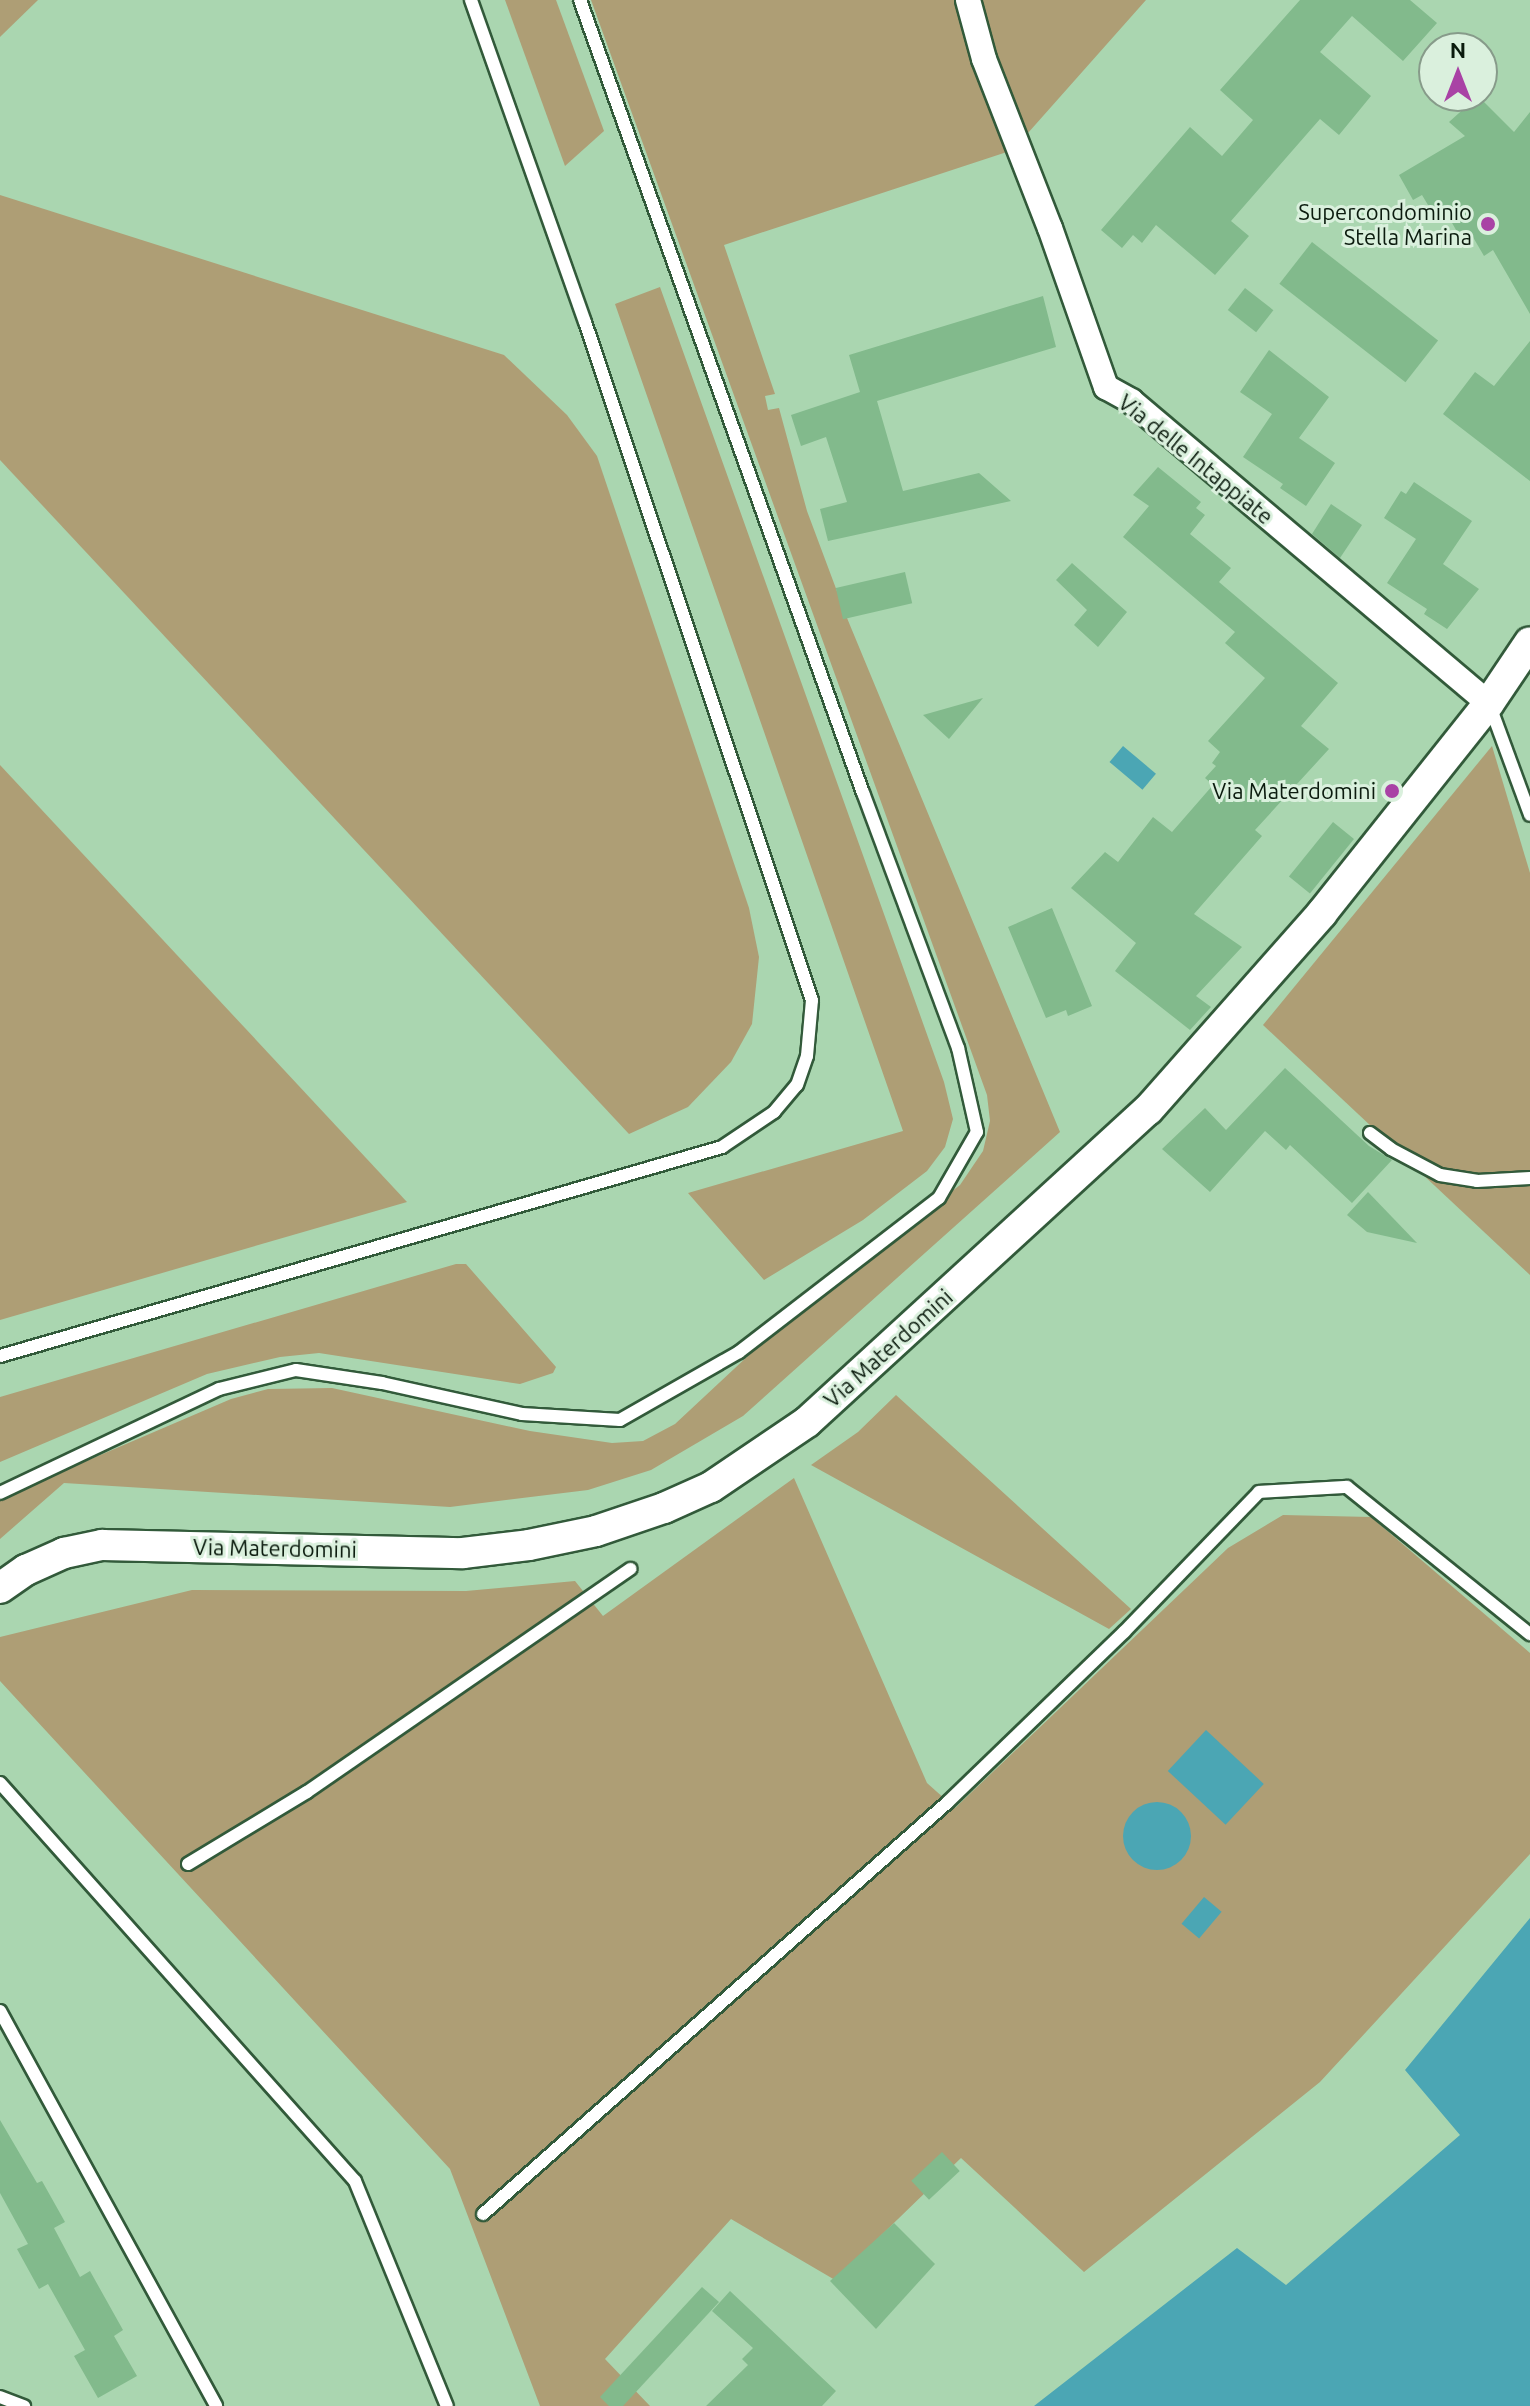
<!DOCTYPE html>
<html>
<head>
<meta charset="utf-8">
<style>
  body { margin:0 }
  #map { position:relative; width:1530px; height:2406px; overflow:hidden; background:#aad6b0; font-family:Ubuntu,sans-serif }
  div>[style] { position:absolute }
  .green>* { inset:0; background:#ae9e75 }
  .water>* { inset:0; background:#4ba6b4; transform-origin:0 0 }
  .round { border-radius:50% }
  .building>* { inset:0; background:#82ba8c; transform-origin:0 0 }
  .roads { filter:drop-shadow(2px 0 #325a3a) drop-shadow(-2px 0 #325a3a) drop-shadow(0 2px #325a3a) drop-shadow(0 -2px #325a3a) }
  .service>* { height:12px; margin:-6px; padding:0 6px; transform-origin:6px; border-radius:6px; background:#fff }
  .minor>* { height:24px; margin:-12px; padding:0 12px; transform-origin:12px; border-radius:12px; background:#fff }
  .tertiary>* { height:30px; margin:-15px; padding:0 15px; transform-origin:15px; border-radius:15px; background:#fff }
  .dots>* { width:22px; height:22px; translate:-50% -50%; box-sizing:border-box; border:4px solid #daf0dd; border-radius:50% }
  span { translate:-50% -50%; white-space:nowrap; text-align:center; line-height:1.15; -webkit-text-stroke:6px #daf0dd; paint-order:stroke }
  .poi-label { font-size:22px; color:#0b1b0e }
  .right { translate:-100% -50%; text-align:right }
  .street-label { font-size:22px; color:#0b1b0e }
  .north { position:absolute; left:1418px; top:32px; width:80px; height:80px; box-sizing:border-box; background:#daf0dd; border:2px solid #879b8a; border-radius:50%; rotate:0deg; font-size:22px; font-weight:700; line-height:32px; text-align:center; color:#0b1b0e }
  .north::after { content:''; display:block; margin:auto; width:28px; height:36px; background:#a942a5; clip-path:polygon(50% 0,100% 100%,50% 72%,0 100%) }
</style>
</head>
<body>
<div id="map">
  <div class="green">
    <div style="clip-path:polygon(0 0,38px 0,0 37px)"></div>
    <div style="clip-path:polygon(505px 0,556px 0,604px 131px,565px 166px)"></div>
    <div style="clip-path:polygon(591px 0,1146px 0,1013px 150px,724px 245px,775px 394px,765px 396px,768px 410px,779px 408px,807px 511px,847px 618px,1060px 1132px,743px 1416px,651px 1470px,588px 1490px,450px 1507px,64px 1483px,0 1539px,0 1498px,231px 1399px,268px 1389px,332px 1388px,530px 1431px,612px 1443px,643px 1441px,675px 1424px,793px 1314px,960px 1185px,983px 1151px,990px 1121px,987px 1095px)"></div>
    <div style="clip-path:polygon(0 195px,504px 355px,567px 415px,597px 456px,749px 908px,759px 957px,752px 1024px,731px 1062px,688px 1107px,629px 1134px,0 460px)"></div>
    <div style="clip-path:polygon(660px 287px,944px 1082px,953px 1119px,945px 1147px,927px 1171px,863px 1220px,764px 1280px,688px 1193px,903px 1131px,615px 304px)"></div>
    <div style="clip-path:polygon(1492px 746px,1530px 873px,1530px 1275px,1263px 1025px)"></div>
    <div style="clip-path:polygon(0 765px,407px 1202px,0 1320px)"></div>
    <div style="clip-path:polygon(456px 1264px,466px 1264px,556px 1367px,553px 1373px,520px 1384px,319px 1353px,280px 1357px,207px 1374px,0 1462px,0 1397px)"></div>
    <div style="clip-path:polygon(896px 1395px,1131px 1609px,1109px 1629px,811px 1465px,858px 1432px)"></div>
    <div style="clip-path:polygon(794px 1478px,927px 1783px,955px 1808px,1228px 1548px,1283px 1515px,1371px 1517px,1530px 1653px,1530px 1854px,1320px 2082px,1084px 2272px,961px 2158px,835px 2280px,731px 2219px,605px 2359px,650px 2406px,540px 2406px,450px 2169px,0 1681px,0 1637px,192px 1590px,466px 1591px,575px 1581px,603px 1616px)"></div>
  </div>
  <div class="water">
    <div style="left:1123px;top:746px;width:43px;height:21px;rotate:40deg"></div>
    <div style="left:1206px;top:1730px;width:79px;height:56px;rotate:43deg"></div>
    <div class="round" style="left:1123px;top:1802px;width:68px;height:68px"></div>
    <div style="left:1204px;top:1897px;width:23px;height:35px;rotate:40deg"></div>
    <div style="clip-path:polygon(1530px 1918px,1530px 2406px,1034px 2406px,1237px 2248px,1286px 2285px,1460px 2135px,1405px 2070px)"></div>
  </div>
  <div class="building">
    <div style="clip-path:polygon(1300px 0,1410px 0,1437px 23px,1403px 61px,1352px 16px,1320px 52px,1371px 96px,1339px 135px,1320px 119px,1231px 221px,1249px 236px,1215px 275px,1156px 225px,1142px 243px,1133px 235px,1122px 248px,1101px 230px,1190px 127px,1222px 156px,1253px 120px,1220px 90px)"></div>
    <div style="clip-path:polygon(1478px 96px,1514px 132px,1530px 112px,1530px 314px,1493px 250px,1484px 256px,1470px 232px,1460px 237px,1447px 214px,1437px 220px,1422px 195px,1413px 200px,1399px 175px,1465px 136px,1449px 122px)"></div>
    <div style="left:1312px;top:242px;width:160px;height:53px;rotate:38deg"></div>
    <div style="left:1245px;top:288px;width:36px;height:28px;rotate:38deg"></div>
    <div style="clip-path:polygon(1043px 296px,1056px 347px,877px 401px,903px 491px,979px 473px,1011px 501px,828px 541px,820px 509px,847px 502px,826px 437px,801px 446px,791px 415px,860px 392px,849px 355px)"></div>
    <div style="clip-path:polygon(1530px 341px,1530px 481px,1443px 414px,1475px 372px,1494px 386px)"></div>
    <div style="clip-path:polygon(1269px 350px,1329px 397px,1299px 438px,1335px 463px,1306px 506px,1280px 488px,1283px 484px,1243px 457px,1272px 414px,1240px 392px)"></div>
    <div style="clip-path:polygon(1158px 467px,1201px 502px,1196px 508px,1205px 515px,1190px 534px,1231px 568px,1219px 582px,1338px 683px,1301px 726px,1329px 749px,1255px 830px,1262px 836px,1194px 914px,1242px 947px,1196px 996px,1211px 1007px,1190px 1030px,1115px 971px,1136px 943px,1071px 888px,1105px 852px,1118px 862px,1153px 817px,1172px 832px,1213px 785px,1205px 778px,1216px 766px,1212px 763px,1220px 752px,1208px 741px,1265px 678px,1225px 643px,1235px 632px,1123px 537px,1149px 506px,1133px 495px)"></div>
    <div style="clip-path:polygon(1414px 482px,1472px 521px,1443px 564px,1479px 589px,1447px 629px,1424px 614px,1427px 609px,1387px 583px,1416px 539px,1384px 518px,1401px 491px,1406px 494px)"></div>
    <div style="clip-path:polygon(1331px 504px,1362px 525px,1340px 558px,1312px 534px)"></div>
    <div style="clip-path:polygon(1072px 563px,1127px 612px,1098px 647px,1074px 625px,1087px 610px,1056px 580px)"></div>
    <div style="left:905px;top:572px;width:32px;height:71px;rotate:77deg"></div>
    <div style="clip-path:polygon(983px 698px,949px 739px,923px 715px)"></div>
    <div style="left:1333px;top:822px;width:27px;height:70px;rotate:39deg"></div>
    <div style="clip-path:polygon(1052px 908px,1092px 1006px,1068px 1016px,1066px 1010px,1046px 1018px,1008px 927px)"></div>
    <div style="clip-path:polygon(1285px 1068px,1369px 1146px,1392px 1160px,1352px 1203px,1290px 1145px,1286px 1150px,1265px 1131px,1210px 1192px,1162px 1149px,1205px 1108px,1226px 1130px)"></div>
    <div style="clip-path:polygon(1368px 1192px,1417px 1243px,1367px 1232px,1347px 1215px)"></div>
    <div style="clip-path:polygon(0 2120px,37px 2183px,42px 2181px,65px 2222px,54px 2228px,80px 2277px,90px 2271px,123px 2330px,114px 2336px,137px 2376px,98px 2398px,74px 2356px,85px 2350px,48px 2284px,39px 2289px,17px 2249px,28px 2244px,0 2193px)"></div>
    <div style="left:942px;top:2152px;width:26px;height:42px;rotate:47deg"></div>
    <div style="clip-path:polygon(894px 2223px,935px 2264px,876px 2329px,830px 2281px)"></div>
    <div style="clip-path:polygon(702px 2287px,719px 2302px,623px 2406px,609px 2406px,600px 2397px)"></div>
    <div style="clip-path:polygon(730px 2291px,836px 2391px,822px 2406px,706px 2406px,748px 2365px,742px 2359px,753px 2348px,712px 2311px)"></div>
  </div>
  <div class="roads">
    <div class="service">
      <div style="left:1490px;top:706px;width:116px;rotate:69.8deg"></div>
      <div style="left:1370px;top:1133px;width:26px;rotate:37deg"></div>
      <div style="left:1391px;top:1149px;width:55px;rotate:28deg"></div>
      <div style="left:1440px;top:1175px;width:37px;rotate:9deg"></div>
      <div style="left:1477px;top:1181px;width:53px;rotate:-3.2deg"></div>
      <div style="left:0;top:1356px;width:752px;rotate:-16.14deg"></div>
      <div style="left:722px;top:1147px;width:63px;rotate:-33.9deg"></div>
      <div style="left:774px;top:1112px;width:35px;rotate:-50deg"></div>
      <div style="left:797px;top:1085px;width:31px;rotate:-71deg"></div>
      <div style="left:807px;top:1056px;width:56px;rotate:-84.9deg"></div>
      <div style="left:812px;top:1000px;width:715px;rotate:-108.51deg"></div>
      <div style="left:585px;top:322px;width:342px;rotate:-109.5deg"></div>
      <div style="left:0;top:1493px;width:242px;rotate:-25.4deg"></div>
      <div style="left:219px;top:1389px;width:79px;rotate:-13.9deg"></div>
      <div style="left:296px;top:1370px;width:87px;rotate:8.6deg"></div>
      <div style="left:382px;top:1383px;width:143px;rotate:12.5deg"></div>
      <div style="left:522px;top:1414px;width:98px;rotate:3.5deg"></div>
      <div style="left:620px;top:1420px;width:137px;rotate:-29.7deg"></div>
      <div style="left:739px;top:1352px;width:252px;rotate:-37.6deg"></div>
      <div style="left:939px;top:1198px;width:76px;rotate:-60.1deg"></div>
      <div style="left:977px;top:1132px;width:86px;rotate:-102.7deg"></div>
      <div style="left:958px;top:1048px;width:272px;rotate:-110.4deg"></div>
      <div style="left:863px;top:793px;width:842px;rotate:-109.64deg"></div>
      <div style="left:0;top:1783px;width:533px;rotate:48.27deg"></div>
      <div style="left:355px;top:2181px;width:243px;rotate:67.8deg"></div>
      <div style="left:188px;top:1864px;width:139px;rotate:-31.2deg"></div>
      <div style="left:307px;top:1792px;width:393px;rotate:-34.6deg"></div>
      <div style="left:0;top:2011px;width:450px;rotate:61.3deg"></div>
      <div style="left:483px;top:2214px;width:621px;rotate:-41.54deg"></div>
      <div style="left:948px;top:1802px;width:245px;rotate:-44deg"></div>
      <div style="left:1124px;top:1632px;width:194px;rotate:-46deg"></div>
      <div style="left:1259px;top:1492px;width:88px;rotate:-3.3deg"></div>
      <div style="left:1347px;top:1487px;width:235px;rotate:38.8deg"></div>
      <div style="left:0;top:2397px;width:26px;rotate:21deg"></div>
    </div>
    <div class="minor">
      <div style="left:968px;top:0;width:61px;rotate:74.8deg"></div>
      <div style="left:984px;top:59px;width:181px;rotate:68.7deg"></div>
      <div style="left:1050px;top:228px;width:169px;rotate:70.6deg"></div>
      <div style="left:1106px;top:387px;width:29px;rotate:29deg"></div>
      <div style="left:1131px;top:401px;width:468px;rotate:40.2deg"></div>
    </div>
    <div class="tertiary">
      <div style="left:0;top:1588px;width:32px;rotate:-35deg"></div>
      <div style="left:26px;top:1570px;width:42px;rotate:-24.1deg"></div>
      <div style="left:64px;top:1553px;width:39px;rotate:-12deg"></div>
      <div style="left:102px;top:1545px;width:361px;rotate:1.3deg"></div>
      <div style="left:463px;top:1553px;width:66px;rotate:-6.9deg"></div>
      <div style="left:529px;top:1545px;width:68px;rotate:-11.8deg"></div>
      <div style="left:596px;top:1531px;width:72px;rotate:-18.7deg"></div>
      <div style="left:664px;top:1508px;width:51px;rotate:-24.1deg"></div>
      <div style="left:711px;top:1487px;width:116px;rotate:-34.1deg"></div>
      <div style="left:807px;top:1422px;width:462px;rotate:-42.5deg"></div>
      <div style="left:1148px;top:1110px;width:263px;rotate:-48.5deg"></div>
      <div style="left:1322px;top:913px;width:268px;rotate:-51.5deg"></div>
      <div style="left:1489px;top:703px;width:73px;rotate:-56.1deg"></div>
    </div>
  </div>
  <div class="dots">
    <div style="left:1488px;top:224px;background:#a942a5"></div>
    <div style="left:1392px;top:791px;background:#a942a5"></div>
  </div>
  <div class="poi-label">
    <span class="right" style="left:1472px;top:224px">Supercondominio<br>Stella Marina</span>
    <span class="right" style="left:1376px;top:791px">Via Materdomini</span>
  </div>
  <div class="street-label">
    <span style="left:1196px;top:459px;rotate:39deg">Via delle Intappiate</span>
    <span style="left:888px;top:1348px;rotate:-42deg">Via Materdomini</span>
    <span style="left:275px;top:1548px;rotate:1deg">Via Materdomini</span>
  </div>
  <div class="north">N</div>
</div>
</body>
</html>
